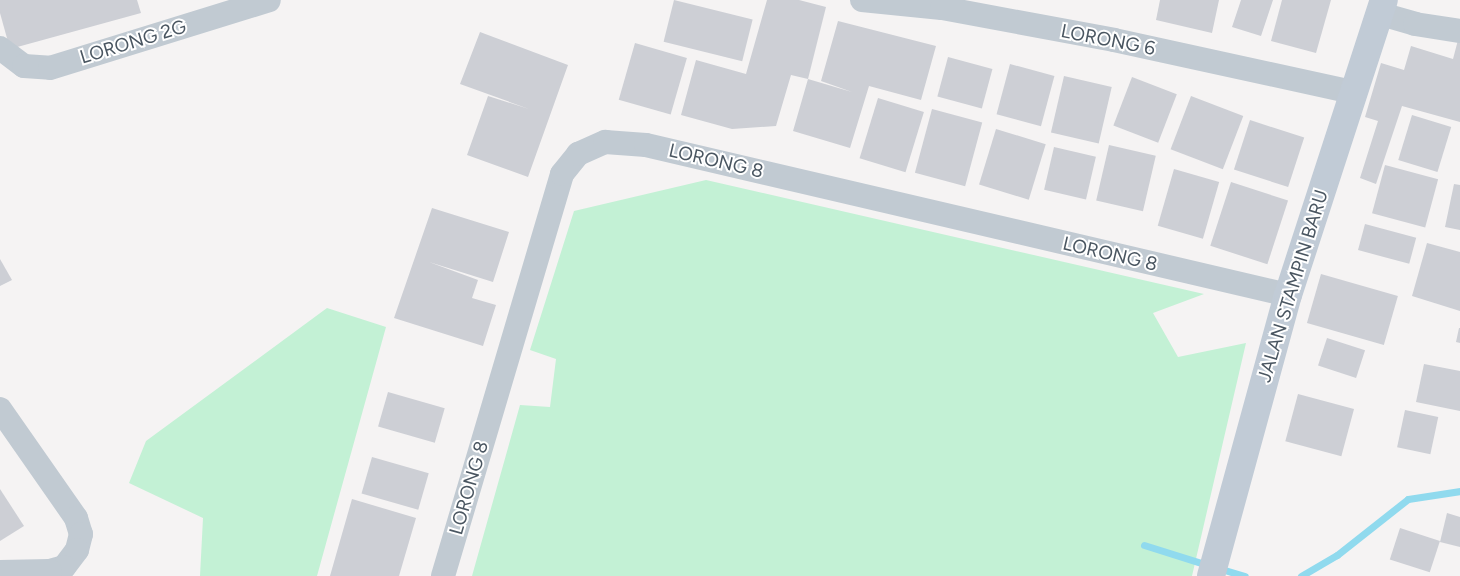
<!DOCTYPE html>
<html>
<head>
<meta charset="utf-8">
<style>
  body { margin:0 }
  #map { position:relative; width:1460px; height:576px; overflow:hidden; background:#f5f3f3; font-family:Figtree,sans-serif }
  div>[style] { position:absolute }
  .green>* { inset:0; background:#c3f1d5 }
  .stream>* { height:7px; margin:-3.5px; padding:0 3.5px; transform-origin:3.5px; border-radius:3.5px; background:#90daee }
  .building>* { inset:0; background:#cdcfd5; transform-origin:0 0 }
  .street>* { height:24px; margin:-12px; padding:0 12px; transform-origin:12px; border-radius:12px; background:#c1cad2 }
  .secondary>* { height:28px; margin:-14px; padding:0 14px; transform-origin:14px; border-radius:14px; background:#c1cbd6 }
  span { translate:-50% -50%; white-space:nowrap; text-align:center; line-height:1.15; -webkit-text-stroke:4px #fff; paint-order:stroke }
  .street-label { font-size:19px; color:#4a5661 }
</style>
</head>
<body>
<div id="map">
  <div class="green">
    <div style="clip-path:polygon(706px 180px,1204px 294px,1153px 313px,1178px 357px,1246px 343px,1192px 576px,472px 576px,520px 405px,550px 407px,556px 359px,530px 350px,574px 211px)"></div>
    <div style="clip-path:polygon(327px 308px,386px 327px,317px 576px,200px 576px,203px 518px,129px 483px,146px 441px)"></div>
  </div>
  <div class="stream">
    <div style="left:1144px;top:545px;width:67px;rotate:17.4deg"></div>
    <div style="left:1218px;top:568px;width:28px;rotate:17deg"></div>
    <div style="left:1301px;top:576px;width:42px;rotate:-30.3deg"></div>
    <div style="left:1337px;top:555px;width:90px;rotate:-38.3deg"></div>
    <div style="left:1408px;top:499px;width:53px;rotate:-8.7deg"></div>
  </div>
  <div class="building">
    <div style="clip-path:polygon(0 0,137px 0,141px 13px,10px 49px,0 13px)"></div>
    <div style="left:674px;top:0;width:81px;height:43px;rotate:14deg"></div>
    <div style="clip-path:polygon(767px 0,799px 0,826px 7px,808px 79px,791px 75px,776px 126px,732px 129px,681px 115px,696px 60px,746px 74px)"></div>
    <div style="clip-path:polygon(1160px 0,1219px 0,1212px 33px,1156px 20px)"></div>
    <div style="clip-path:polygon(1241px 0,1273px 0,1261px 36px,1232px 27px)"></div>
    <div style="clip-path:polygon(1282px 0,1331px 0,1316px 53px,1271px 41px)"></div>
    <div style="clip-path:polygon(838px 21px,936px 46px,921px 100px,869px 86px,850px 148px,793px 131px,808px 79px,852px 92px,821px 81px)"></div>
    <div style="clip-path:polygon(480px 32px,568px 65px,528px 177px,467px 155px,488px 96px,529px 109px,460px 84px)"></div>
    <div style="clip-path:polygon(1458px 40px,1460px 40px,1460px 122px,1402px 106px,1376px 184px,1360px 178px,1378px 121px,1365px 117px,1381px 63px,1404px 70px,1411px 46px,1453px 59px)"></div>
    <div style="left:635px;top:43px;width:54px;height:59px;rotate:16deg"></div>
    <div style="left:948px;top:57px;width:46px;height:41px;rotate:15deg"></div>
    <div style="left:1010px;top:64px;width:46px;height:52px;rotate:15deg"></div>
    <div style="left:1064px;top:76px;width:49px;height:58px;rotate:13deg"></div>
    <div style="left:1132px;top:77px;width:48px;height:52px;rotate:21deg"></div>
    <div style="left:1191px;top:96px;width:56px;height:57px;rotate:21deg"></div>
    <div style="left:878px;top:98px;width:48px;height:63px;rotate:17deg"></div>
    <div style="left:932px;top:109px;width:52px;height:66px;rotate:15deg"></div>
    <div style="left:1412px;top:115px;width:41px;height:47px;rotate:17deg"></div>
    <div style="left:1250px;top:120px;width:57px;height:52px;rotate:18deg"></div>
    <div style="left:996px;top:129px;width:52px;height:58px;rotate:17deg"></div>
    <div style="left:1109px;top:145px;width:48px;height:57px;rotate:13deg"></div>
    <div style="left:1054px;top:147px;width:43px;height:44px;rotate:13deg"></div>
    <div style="left:1385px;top:165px;width:55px;height:50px;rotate:15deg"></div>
    <div style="left:1174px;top:169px;width:47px;height:59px;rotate:16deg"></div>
    <div style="left:1231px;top:182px;width:60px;height:67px;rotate:18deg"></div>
    <div style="clip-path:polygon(1454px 184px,1460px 185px,1460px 230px,1445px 227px)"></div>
    <div style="clip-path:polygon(432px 208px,509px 232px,493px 282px,429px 262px,478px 280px,472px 298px,496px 305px,483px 346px,394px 318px)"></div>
    <div style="left:1365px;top:224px;width:53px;height:27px;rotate:15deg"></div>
    <div style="clip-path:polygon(1427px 243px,1460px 252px,1460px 311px,1412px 296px)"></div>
    <div style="clip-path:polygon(0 259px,12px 280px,0 286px)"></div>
    <div style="left:1321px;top:274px;width:80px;height:51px;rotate:16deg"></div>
    <div style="clip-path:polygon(1459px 328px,1460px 328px,1460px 343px,1456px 342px)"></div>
    <div style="left:1327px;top:338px;width:40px;height:29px;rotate:18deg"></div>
    <div style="clip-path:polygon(1424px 364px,1460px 371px,1460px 411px,1416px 402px)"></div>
    <div style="left:388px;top:392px;width:59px;height:36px;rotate:16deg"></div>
    <div style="left:1298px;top:394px;width:58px;height:49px;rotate:15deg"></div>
    <div style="left:1405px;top:410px;width:34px;height:38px;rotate:12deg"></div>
    <div style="left:372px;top:457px;width:59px;height:38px;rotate:16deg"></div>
    <div style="clip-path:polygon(0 489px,24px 526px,0 541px)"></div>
    <div style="clip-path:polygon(352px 499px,416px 518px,399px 576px,330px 576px)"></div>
    <div style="clip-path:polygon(1447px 513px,1460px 517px,1460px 547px,1440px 542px)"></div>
    <div style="left:1400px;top:528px;width:42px;height:33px;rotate:18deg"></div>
  </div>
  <div class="street">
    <div style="left:862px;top:0;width:80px;rotate:5.7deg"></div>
    <div style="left:942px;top:8px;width:175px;rotate:10.5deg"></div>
    <div style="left:1114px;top:40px;width:245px;rotate:12.3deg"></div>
    <div style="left:1381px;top:14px;width:35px;rotate:16deg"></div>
    <div style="left:1415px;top:24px;width:46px;rotate:8.8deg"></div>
    <div style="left:0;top:48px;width:30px;rotate:37deg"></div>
    <div style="left:24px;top:66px;width:26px;rotate:4deg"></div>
    <div style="left:50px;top:68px;width:229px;rotate:-17.2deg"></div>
    <div style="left:0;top:409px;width:133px;rotate:55.1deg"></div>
    <div style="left:76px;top:518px;width:17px;rotate:73deg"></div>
    <div style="left:81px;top:534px;width:16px;rotate:104deg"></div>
    <div style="left:77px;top:550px;width:21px;rotate:127deg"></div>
    <div style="left:64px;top:567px;width:15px;rotate:164deg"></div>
    <div style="left:50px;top:571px;width:50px;rotate:178.9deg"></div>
    <div style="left:443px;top:576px;width:419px;rotate:-73.5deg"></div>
    <div style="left:562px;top:174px;width:26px;rotate:-51deg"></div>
    <div style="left:578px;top:154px;width:30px;rotate:-24deg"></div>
    <div style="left:605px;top:142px;width:41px;rotate:4.2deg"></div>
    <div style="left:646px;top:145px;width:659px;rotate:13.15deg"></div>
  </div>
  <div class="secondary">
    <div style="left:1211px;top:576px;width:291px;rotate:-74.7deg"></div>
    <div style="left:1288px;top:295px;width:310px;rotate:-72deg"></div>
  </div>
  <div class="street-label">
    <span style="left:1108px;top:40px;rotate:11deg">LORONG 6</span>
    <span style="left:133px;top:42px;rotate:-17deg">LORONG 2G</span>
    <span style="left:716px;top:161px;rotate:13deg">LORONG 8</span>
    <span style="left:1110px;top:254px;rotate:13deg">LORONG 8</span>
    <span style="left:1293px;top:286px;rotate:-73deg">JALAN STAMPIN BARU</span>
    <span style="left:469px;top:488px;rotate:-74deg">LORONG 8</span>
  </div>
</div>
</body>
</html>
